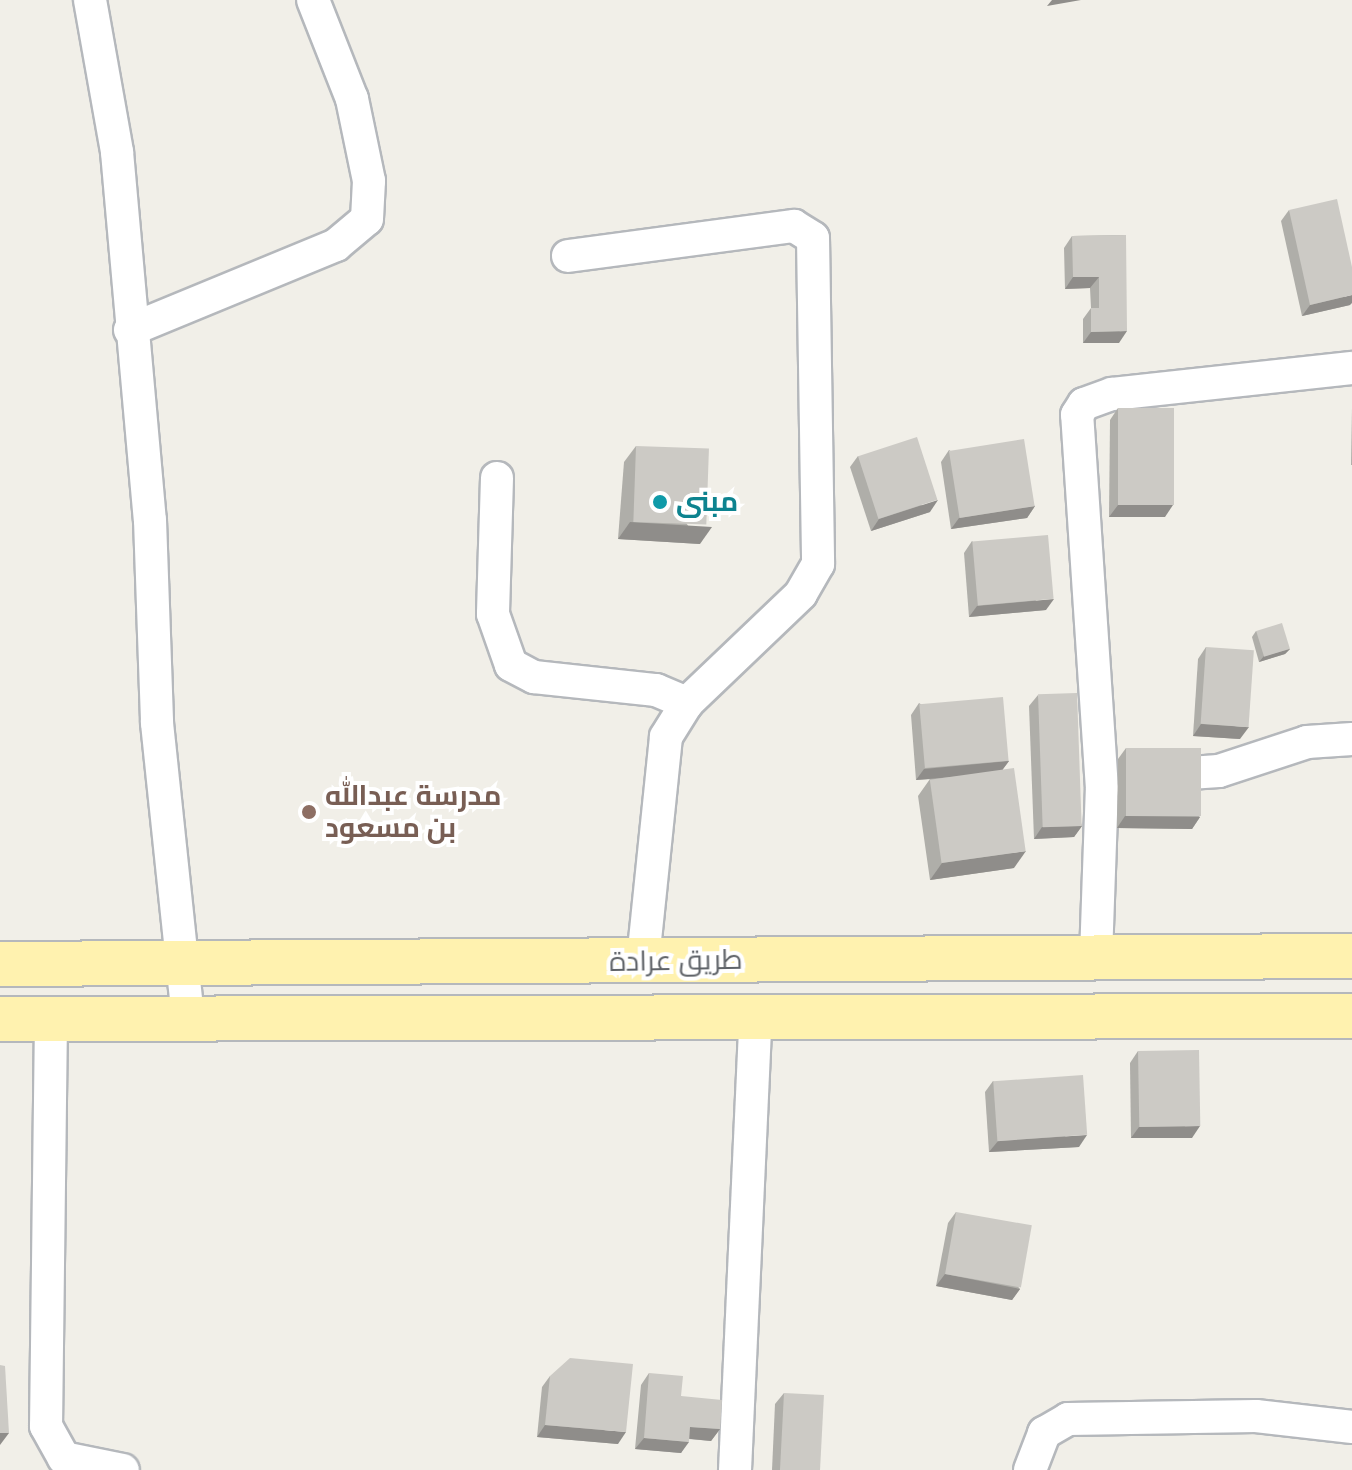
<!DOCTYPE html>
<html>
<head>
<meta charset="utf-8">
<style>
  body { margin:0 }
  #map { position:relative; width:1352px; height:1470px; overflow:hidden; background:#f1efe8; font-family:Roboto,Cairo,sans-serif }
  div>[style] { position:absolute }
  .roads { filter:drop-shadow(2px 0 #b5b8bc) drop-shadow(-2px 0 #b5b8bc) drop-shadow(0 2px #b5b8bc) drop-shadow(0 -2px #b5b8bc) }
  .street>* { height:32px; margin:-16px; padding:0 16px; transform-origin:16px; border-radius:16px; background:#fff }
  .primary>* { height:44px; margin:-22px; padding:0 22px; transform-origin:22px; border-radius:22px; background:#fff2af }
  .wall>* { inset:0; background:#afaea9 }
  .shaded-wall>* { inset:0; background:#8f8d8a }
  .building>* { inset:0; background:#cccac5; transform-origin:0 0 }
  .dots>* { width:22px; height:22px; translate:-50% -50%; box-sizing:border-box; border:4px solid #fff; border-radius:50% }
  span { translate:-50% -50%; white-space:nowrap; text-align:center; line-height:1.15; -webkit-text-stroke:8px #fff; paint-order:stroke }
  .culture-label { font-size:28px; color:#0d838f; font-weight:700 }
  .left { translate:0 -50%; text-align:left }
  .education-label { font-size:28px; color:#785e54; font-weight:700 }
  .street-label { font-size:28px; color:#5f6368 }
</style>
</head>
<body>
<div id="map">
  <div class="roads">
    <div class="street">
      <div style="left:90px;top:0;width:154px;rotate:79.9deg"></div>
      <div style="left:117px;top:152px;width:369px;rotate:84.9deg"></div>
      <div style="left:150px;top:520px;width:203px;rotate:88deg"></div>
      <div style="left:157px;top:723px;width:297px;rotate:84deg"></div>
      <div style="left:568px;top:256px;width:228px;rotate:-7.6deg"></div>
      <div style="left:794px;top:226px;width:22px;rotate:32deg"></div>
      <div style="left:813px;top:238px;width:326px;rotate:89.1deg"></div>
      <div style="left:818px;top:564px;width:34px;rotate:120deg"></div>
      <div style="left:801px;top:594px;width:158px;rotate:136.3deg"></div>
      <div style="left:687px;top:703px;width:40px;rotate:122deg"></div>
      <div style="left:666px;top:737px;width:225px;rotate:95.9deg"></div>
      <div style="left:130px;top:330px;width:223px;rotate:-22.4deg"></div>
      <div style="left:336px;top:245px;width:40px;rotate:-40deg"></div>
      <div style="left:367px;top:219px;width:38px;rotate:-87deg"></div>
      <div style="left:369px;top:181px;width:84px;rotate:-101.7deg"></div>
      <div style="left:352px;top:99px;width:106px;rotate:-111.5deg"></div>
      <div style="left:497px;top:478px;width:136px;rotate:91.7deg"></div>
      <div style="left:493px;top:614px;width:54px;rotate:70.6deg"></div>
      <div style="left:511px;top:665px;width:26px;rotate:28deg"></div>
      <div style="left:534px;top:677px;width:123px;rotate:6.1deg"></div>
      <div style="left:656px;top:690px;width:34px;rotate:23deg"></div>
      <div style="left:1160px;top:775px;width:59px;rotate:-3.9deg"></div>
      <div style="left:1219px;top:771px;width:93px;rotate:-18.2deg"></div>
      <div style="left:1307px;top:742px;width:45px;rotate:-3.8deg"></div>
      <div style="left:1096px;top:957px;width:168px;rotate:-88deg"></div>
      <div style="left:1102px;top:789px;width:375px;rotate:-93.8deg"></div>
      <div style="left:1077px;top:415px;width:13px;rotate:-58deg"></div>
      <div style="left:1084px;top:404px;width:30px;rotate:-20deg"></div>
      <div style="left:1112px;top:394px;width:241px;rotate:-6.2deg"></div>
      <div style="left:51px;top:1019px;width:407px;rotate:90.7deg"></div>
      <div style="left:46px;top:1426px;width:37px;rotate:61deg"></div>
      <div style="left:64px;top:1458px;width:60px;rotate:11.5deg"></div>
      <div style="left:735px;top:1470px;width:454px;rotate:-87.4deg"></div>
      <div style="left:1030px;top:1470px;width:40px;rotate:-69deg"></div>
      <div style="left:1044px;top:1433px;width:28px;rotate:-30deg"></div>
      <div style="left:1068px;top:1419px;width:188px;rotate:-0.9deg"></div>
      <div style="left:1256px;top:1416px;width:97px;rotate:6.5deg"></div>
    </div>
    <div class="primary">
      <div style="left:0;top:964px;width:1352px;rotate:-0.34deg"></div>
      <div style="left:0;top:1019px;width:1352px;rotate:-0.13deg"></div>
    </div>
  </div>
  <div class="wall">
    <div style="clip-path:polygon(1289px 210px,1350px 305px,1302px 316px,1281px 221px)"></div>
    <div style="clip-path:polygon(1126px 235px,1119px 343px,1083px 343px,1083px 319px,1091px 308px,1090px 288px,1065px 289px,1064px 248px,1072px 236px)"></div>
    <div style="clip-path:polygon(1118px 408px,1165px 517px,1109px 517px,1110px 420px)"></div>
    <div style="clip-path:polygon(1352px 408px,1352px 465px,1351px 465px)"></div>
    <div style="clip-path:polygon(636px 446px,700px 544px,618px 539px,624px 462px)"></div>
    <div style="clip-path:polygon(949px 450px,1035px 506px,1027px 518px,951px 529px,941px 462px)"></div>
    <div style="clip-path:polygon(858px 456px,930px 512px,871px 531px,850px 467px)"></div>
    <div style="clip-path:polygon(972px 541px,1046px 610px,969px 617px,964px 553px)"></div>
    <div style="clip-path:polygon(1256px 631px,1290px 649px,1285px 654px,1259px 662px,1252px 637px)"></div>
    <div style="clip-path:polygon(1206px 647px,1240px 739px,1193px 736px,1198px 659px)"></div>
    <div style="clip-path:polygon(1038px 695px,1082px 826px,1074px 837px,1034px 839px,1029px 706px)"></div>
    <div style="clip-path:polygon(919px 703px,1009px 761px,1003px 769px,1014px 868px,930px 880px,918px 796px,930px 779px,932px 779px,916px 780px,911px 715px)"></div>
    <div style="clip-path:polygon(1126px 748px,1200px 817px,1192px 829px,1117px 828px,1118px 759px)"></div>
    <div style="clip-path:polygon(1138px 1051px,1192px 1138px,1131px 1138px,1130px 1063px)"></div>
    <div style="clip-path:polygon(993px 1081px,1079px 1147px,989px 1152px,985px 1092px)"></div>
    <div style="clip-path:polygon(956px 1212px,1020px 1289px,1012px 1300px,936px 1286px,948px 1223px)"></div>
    <div style="clip-path:polygon(649px 1373px,681px 1396px,720px 1429px,711px 1441px,689px 1439px,681px 1453px,635px 1449px,641px 1385px)"></div>
    <div style="clip-path:polygon(550px 1376px,618px 1444px,537px 1437px,542px 1387px)"></div>
    <div style="clip-path:polygon(784px 1393px,819px 1470px,772px 1470px,775px 1404px)"></div>
  </div>
  <div class="shaded-wall">
    <div style="clip-path:polygon(1052px 0,1081px 0,1047px 6px)"></div>
    <div style="clip-path:polygon(1073px 277px,1099px 277px,1090px 288px,1065px 289px)"></div>
    <div style="clip-path:polygon(1352px 295px,1352px 303px,1350px 305px,1302px 316px,1310px 305px)"></div>
    <div style="clip-path:polygon(1127px 331px,1119px 343px,1083px 343px,1091px 332px)"></div>
    <div style="clip-path:polygon(938px 500px,930px 512px,871px 531px,879px 519px)"></div>
    <div style="clip-path:polygon(1118px 505px,1173px 505px,1165px 517px,1109px 517px)"></div>
    <div style="clip-path:polygon(1035px 506px,1027px 518px,951px 529px,959px 518px)"></div>
    <div style="clip-path:polygon(630px 522px,712px 527px,700px 544px,618px 539px)"></div>
    <div style="clip-path:polygon(1054px 599px,1046px 610px,969px 617px,977px 606px)"></div>
    <div style="clip-path:polygon(1290px 649px,1285px 654px,1259px 662px,1264px 656px)"></div>
    <div style="clip-path:polygon(1201px 724px,1249px 727px,1240px 739px,1193px 736px)"></div>
    <div style="clip-path:polygon(1009px 761px,1000px 773px,916px 780px,924px 769px)"></div>
    <div style="clip-path:polygon(1125px 816px,1200px 817px,1192px 829px,1117px 828px)"></div>
    <div style="clip-path:polygon(1082px 826px,1074px 837px,1034px 839px,1042px 827px)"></div>
    <div style="clip-path:polygon(1026px 851px,1014px 868px,930px 880px,942px 863px)"></div>
    <div style="clip-path:polygon(1200px 1126px,1192px 1138px,1131px 1138px,1139px 1127px)"></div>
    <div style="clip-path:polygon(1087px 1135px,1079px 1147px,989px 1152px,998px 1141px)"></div>
    <div style="clip-path:polygon(945px 1274px,1020px 1289px,1012px 1300px,936px 1286px)"></div>
    <div style="clip-path:polygon(545px 1425px,626px 1432px,618px 1444px,537px 1437px)"></div>
    <div style="clip-path:polygon(690px 1427px,720px 1429px,711px 1441px,682px 1438px)"></div>
    <div style="clip-path:polygon(0 1433px,9px 1433px,0 1445px)"></div>
    <div style="clip-path:polygon(644px 1438px,689px 1442px,681px 1453px,635px 1449px)"></div>
  </div>
  <div class="building">
    <div style="clip-path:polygon(1337px 199px,1352px 267px,1352px 295px,1310px 305px,1289px 210px)"></div>
    <div style="clip-path:polygon(1126px 235px,1127px 331px,1091px 332px,1091px 308px,1099px 308px,1099px 277px,1073px 277px,1072px 236px)"></div>
    <div style="left:1118px;top:408px;width:56px;height:97px"></div>
    <div style="left:917px;top:437px;width:66px;height:62px;rotate:72deg"></div>
    <div style="left:1024px;top:439px;width:68px;height:76px;rotate:81deg"></div>
    <div style="left:636px;top:446px;width:73px;height:76px;rotate:2deg"></div>
    <div style="left:1048px;top:535px;width:64px;height:76px;rotate:85deg"></div>
    <div style="left:1282px;top:623px;width:27px;height:27px;rotate:73deg"></div>
    <div style="left:1206px;top:647px;width:48px;height:77px;rotate:4deg"></div>
    <div style="left:1077px;top:693px;width:133px;height:39px;rotate:88deg"></div>
    <div style="left:1003px;top:697px;width:64px;height:84px;rotate:85deg"></div>
    <div style="left:1126px;top:748px;width:75px;height:68px"></div>
    <div style="left:1014px;top:768px;width:84px;height:85px;rotate:82deg"></div>
    <div style="left:1199px;top:1050px;width:76px;height:61px;rotate:89deg"></div>
    <div style="left:1083px;top:1075px;width:60px;height:90px;rotate:86deg"></div>
    <div style="left:956px;top:1212px;width:77px;height:63px;rotate:10deg"></div>
    <div style="clip-path:polygon(570px 1358px,633px 1364px,626px 1432px,545px 1425px,550px 1376px)"></div>
    <div style="clip-path:polygon(0 1365px,5px 1366px,9px 1433px,0 1433px)"></div>
    <div style="clip-path:polygon(649px 1373px,683px 1376px,681px 1396px,722px 1400px,720px 1429px,690px 1427px,689px 1442px,644px 1438px)"></div>
    <div style="left:784px;top:1393px;width:40px;height:77px;rotate:3deg"></div>
  </div>
  <div class="dots">
    <div style="left:660px;top:502px;background:#0f9aa8"></div>
    <div style="left:309px;top:812px;background:#8d6e63"></div>
  </div>
  <div class="culture-label">
    <span class="left" style="left:676px;top:502px">مبنى</span>
  </div>
  <div class="education-label">
    <span class="left" style="left:325px;top:812px">مدرسة عبدالله<br>بن مسعود</span>
  </div>
  <div class="street-label">
    <span style="left:676px;top:961px;rotate:-1deg">طريق عرادة</span>
  </div>
</div>
</body>
</html>
